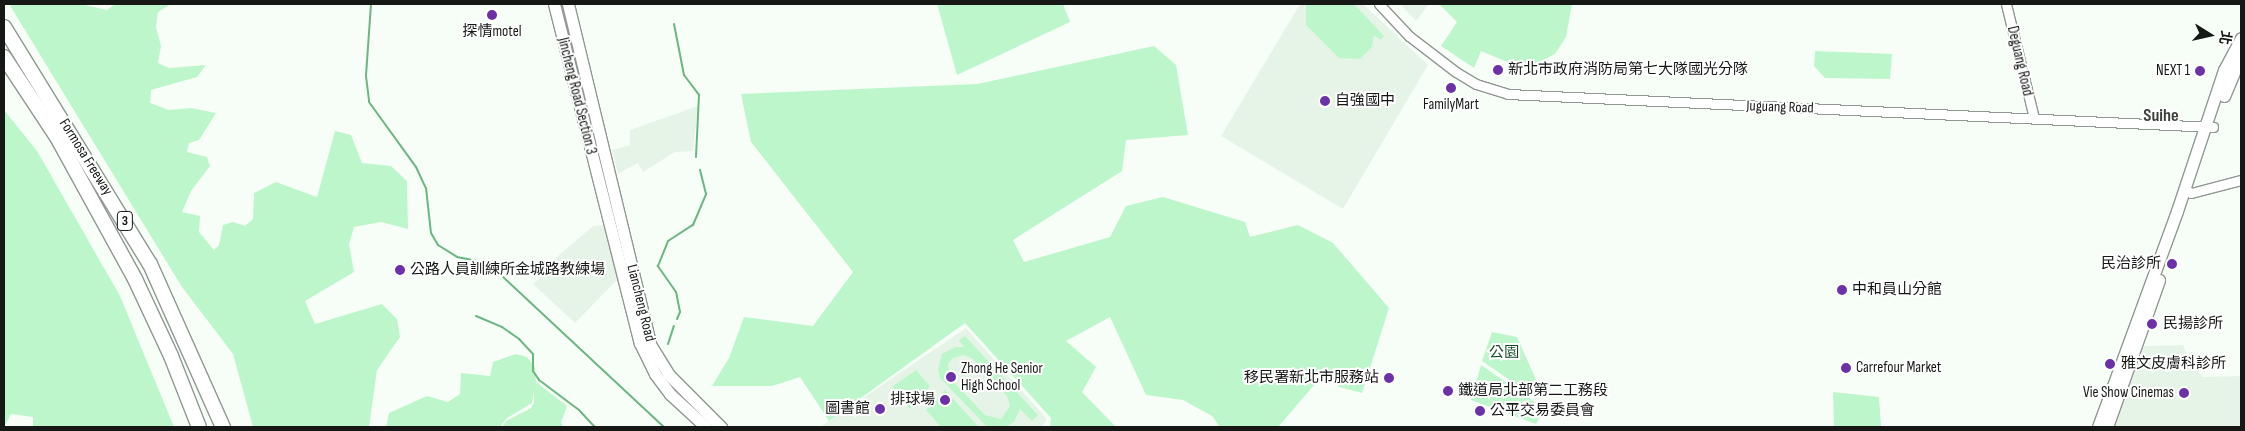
<!DOCTYPE html>
<html>
<head>
<meta charset="utf-8">
<style>
  body { margin:0 }
  #map { position:relative; width:2245px; height:431px; overflow:hidden; background:#f7fef8; font-family:"Sofia Sans Condensed","Noto Sans TC",sans-serif }
  div>[style] { position:absolute }
  .built>* { inset:0; background:#e6f4e8 }
  .green>* { inset:0; background:#bef6cb }
  .stream>* { height:2px; margin:-1px; padding:0 1px; transform-origin:1px; border-radius:1px; background:#6db581 }
  .roads { filter:drop-shadow(1px 0 #919792) drop-shadow(-1px 0 #919792) drop-shadow(0 1px #919792) drop-shadow(0 -1px #919792) }
  .minor>* { height:9px; margin:-4.5px; padding:0 4.5px; transform-origin:4.5px; border-radius:4.5px; background:#fff }
  .major>* { height:11px; margin:-5.5px; padding:0 5.5px; transform-origin:5.5px; border-radius:5.5px; background:#fff }
  .highway>* { height:14px; margin:-7px; padding:0 7px; transform-origin:7px; border-radius:7px; background:#fff }
  .dots>* { width:14px; height:14px; translate:-50% -50%; box-sizing:border-box; border:2px solid #fff; border-radius:50% }
  span { translate:-50% -50%; white-space:nowrap; text-align:center; line-height:1.15; -webkit-text-stroke:4px #fff; paint-order:stroke }
  .shield-label span { padding:1px 4px; background:#fff; border:1px solid; border-radius:4px; -webkit-text-stroke-width:0 }
  .shield-label { font-size:14px; color:#161816; font-weight:700 }
  .poi-label { font-size:15px; color:#161816 }
  .left { translate:0 -50%; text-align:left }
  .right { translate:-100% -50%; text-align:right }
  .street-label { font-size:15px; color:#161816 }
  .park-label { font-size:15px; color:#164c29 }
  .quarter-label { font-size:18px; color:#3d423e; font-weight:700 }
  .frame { position:absolute; inset:0; border:5px solid #161816; pointer-events:none }
  .north { position:absolute; left:2185px; top:10px; width:50px; height:50px; -webkit-text-stroke:4px #fff; paint-order:stroke; rotate:100deg; font-size:14px; font-weight:700; line-height:20px; text-align:center; color:#161816 }
  .north::after { content:''; display:block; margin:auto; width:18px; height:22px; background:#161816; clip-path:polygon(50% 0,100% 100%,50% 72%,0 100%) }
</style>
</head>
<body>
<div id="map">
  <div class="built">
    <div style="clip-path:polygon(1300px 4px,1363px 4px,1428px 65px,1343px 209px,1221px 136px)"></div>
    <div style="clip-path:polygon(1400px 4px,1429px 4px,1416px 21px)"></div>
    <div style="clip-path:polygon(698px 106px,693px 151px,675px 152px,643px 172px,638px 163px,618px 174px,612px 150px,630px 145px,630px 130px)"></div>
    <div style="clip-path:polygon(606px 225px,618px 279px,575px 323px,533px 284px,554px 266px,551px 262px,593px 226px)"></div>
    <div style="clip-path:polygon(966px 328px,1047px 419px,1042px 427px,820px 427px)"></div>
    <div style="clip-path:polygon(2183px 345px,2189px 360px,2203px 377px,2241px 376px,2241px 427px,2114px 427px,2144px 346px)"></div>
  </div>
  <div class="green">
    <div style="clip-path:polygon(9px 4px,81px 4px,107px 10px,115px 4px,171px 4px,158px 12px,156px 27px,161px 46px,158px 63px,169px 68px,206px 65px,197px 77px,151px 90px,150px 103px,169px 110px,191px 108px,216px 113px,199px 140px,189px 143px,187px 152px,207px 157px,210px 166px,191px 191px,182px 212px,200px 216px,199px 232px,214px 250px,219px 245px,223px 225px,233px 222px,245px 226px,253px 219px,254px 193px,276px 182px,317px 197px,335px 131px,351px 135px,362px 163px,391px 166px,407px 181px,408px 229px,381px 222px,354px 227px,349px 244px,354px 272px,305px 301px,315px 324px,382px 304px,397px 319px,400px 337px,377px 370px,369px 427px,253px 427px,233px 354px,182px 287px)"></div>
    <div style="clip-path:polygon(937px 4px,1063px 4px,1070px 22px,957px 75px)"></div>
    <div style="clip-path:polygon(1306px 4px,1354px 4px,1384px 36px,1381px 40px,1374px 35px,1372px 47px,1360px 59px,1339px 58px,1306px 25px)"></div>
    <div style="clip-path:polygon(1439px 4px,1572px 4px,1566px 37px,1555px 54px,1534px 65px,1517px 66px,1481px 51px,1474px 68px,1441px 46px,1457px 22px)"></div>
    <div style="clip-path:polygon(1154px 46px,1176px 65px,1188px 135px,1126px 140px,1122px 171px,1013px 240px,1024px 262px,1110px 237px,1126px 206px,1163px 197px,1245px 222px,1250px 237px,1298px 225px,1333px 243px,1389px 308px,1362px 393px,1339px 387px,1327px 370px,1278px 427px,1220px 427px,1212px 416px,1183px 400px,1146px 395px,1110px 317px,1066px 341px,1096px 367px,1082px 392px,1116px 427px,1050px 427px,1051px 418px,965px 323px,829px 421px,800px 377px,772px 386px,712px 386px,729px 358px,744px 317px,813px 326px,853px 272px,751px 142px,741px 94px,977px 84px)"></div>
    <div style="clip-path:polygon(1815px 51px,1892px 54px,1890px 79px,1825px 78px,1814px 66px)"></div>
    <div style="clip-path:polygon(4px 110px,37px 151px,120px 296px,174px 427px,33px 427px,33px 417px,11px 414px,4px 427px)"></div>
    <div style="clip-path:polygon(1492px 332px,1517px 337px,1537px 382px,1530px 394px,1482px 361px)"></div>
    <div style="clip-path:polygon(evenodd,965px 336px,1038px 415px,1032px 421px,1020px 409px,1014px 422px,1006px 427px,987px 427px,940px 378px,938px 370px,942px 354px,955px 347px,964px 347px,959px 340px,965px 336px,964px 355px,973px 359px,1007px 396px,1010px 406px,1001px 419px,985px 415px,950px 378px,948px 364px,953px 358px,964px 355px)"></div>
    <div style="clip-path:polygon(516px 354px,527px 357px,535px 367px,536px 382px,567px 406px,561px 422px,563px 427px,502px 427px,506px 421px,531px 408px,534px 403px,534px 391px,532px 403px,507px 418px,500px 427px,386px 427px,389px 413px,427px 396px,448px 402px,460px 394px,461px 373px,490px 376px,493px 362px)"></div>
    <div style="clip-path:polygon(1481px 365px,1545px 409px,1536px 424px,1471px 400px)"></div>
    <div style="clip-path:polygon(916px 370px,930px 386px,910px 409px,892px 387px)"></div>
    <div style="clip-path:polygon(945px 390px,979px 427px,941px 427px,926px 410px)"></div>
    <div style="clip-path:polygon(1833px 392px,1879px 397px,1881px 427px,1834px 427px)"></div>
  </div>
  <div class="stream">
    <div style="left:371px;top:4px;width:72px;rotate:94deg"></div>
    <div style="left:366px;top:76px;width:26px;rotate:83deg"></div>
    <div style="left:369px;top:102px;width:80px;rotate:54.1deg"></div>
    <div style="left:416px;top:167px;width:23px;rotate:65deg"></div>
    <div style="left:426px;top:188px;width:45px;rotate:83.7deg"></div>
    <div style="left:431px;top:233px;width:14px;rotate:60deg"></div>
    <div style="left:438px;top:245px;width:22px;rotate:32deg"></div>
    <div style="left:457px;top:257px;width:21px;rotate:11deg"></div>
    <div style="left:478px;top:261px;width:28px;rotate:32deg"></div>
    <div style="left:502px;top:276px;width:221px;rotate:43deg"></div>
    <div style="left:674px;top:24px;width:52px;rotate:78.9deg"></div>
    <div style="left:684px;top:75px;width:25px;rotate:53deg"></div>
    <div style="left:699px;top:95px;width:62px;rotate:92.8deg"></div>
    <div style="left:476px;top:316px;width:28px;rotate:23deg"></div>
    <div style="left:502px;top:327px;width:21px;rotate:35deg"></div>
    <div style="left:519px;top:339px;width:21px;rotate:47deg"></div>
    <div style="left:533px;top:354px;width:17px;rotate:90deg"></div>
    <div style="left:533px;top:371px;width:11px;rotate:56deg"></div>
    <div style="left:539px;top:380px;width:50px;rotate:36.9deg"></div>
    <div style="left:579px;top:410px;width:23px;rotate:47deg"></div>
    <div style="left:677px;top:319px;width:8px;rotate:-67deg"></div>
    <div style="left:680px;top:312px;width:20px;rotate:-101deg"></div>
    <div style="left:676px;top:292px;width:32px;rotate:-125deg"></div>
    <div style="left:658px;top:266px;width:27px;rotate:-68deg"></div>
    <div style="left:668px;top:241px;width:30px;rotate:-33deg"></div>
    <div style="left:693px;top:225px;width:34px;rotate:-67deg"></div>
    <div style="left:706px;top:194px;width:25px;rotate:-104deg"></div>
    <div style="left:668px;top:344px;width:19px;rotate:-72deg"></div>
  </div>
  <div class="roads">
    <div class="minor">
      <div style="left:1379px;top:4px;width:44px;rotate:46.8deg"></div>
      <div style="left:1409px;top:36px;width:59px;rotate:37.5deg"></div>
      <div style="left:1456px;top:72px;width:23px;rotate:31deg"></div>
      <div style="left:1476px;top:84px;width:34px;rotate:17deg"></div>
      <div style="left:1508px;top:94px;width:706px;rotate:2.68deg"></div>
      <div style="left:2006px;top:4px;width:117px;rotate:76.2deg"></div>
      <div style="left:2185px;top:189px;width:7px;rotate:34deg"></div>
      <div style="left:2191px;top:193px;width:52px;rotate:-14.6deg"></div>
    </div>
    <div class="major">
      <div style="left:554px;top:4px;width:350px;rotate:75.8deg"></div>
      <div style="left:640px;top:343px;width:34px;rotate:64deg"></div>
      <div style="left:655px;top:374px;width:25px;rotate:53deg"></div>
      <div style="left:670px;top:394px;width:49px;rotate:42.5deg"></div>
      <div style="left:568px;top:4px;width:352px;rotate:76.4deg"></div>
      <div style="left:651px;top:346px;width:34px;rotate:58deg"></div>
      <div style="left:669px;top:375px;width:74px;rotate:45deg"></div>
      <div style="left:2224px;top:96px;width:43px;rotate:-67deg"></div>
      <div style="left:2098px;top:427px;width:230px;rotate:-69.9deg"></div>
      <div style="left:2177px;top:211px;width:149px;rotate:-71.6deg"></div>
      <div style="left:2224px;top:70px;width:36px;rotate:-62deg"></div>
      <div style="left:2107px;top:427px;width:156px;rotate:-70.5deg"></div>
    </div>
    <div class="highway">
      <div style="left:4px;top:27px;width:278px;rotate:58.4deg"></div>
      <div style="left:150px;top:264px;width:179px;rotate:65.9deg"></div>
      <div style="left:4px;top:57px;width:96px;rotate:56.5deg"></div>
      <div style="left:57px;top:137px;width:162px;rotate:61.2deg"></div>
      <div style="left:135px;top:279px;width:85px;rotate:64.9deg"></div>
      <div style="left:171px;top:356px;width:76px;rotate:68.5deg"></div>
    </div>
  </div>
  <div class="dots">
    <div style="left:492px;top:15px;background:#6b32a8"></div>
    <div style="left:1498px;top:70px;background:#6b32a8"></div>
    <div style="left:2200px;top:71px;background:#6b32a8"></div>
    <div style="left:1451px;top:88px;background:#6b32a8"></div>
    <div style="left:1325px;top:101px;background:#6b32a8"></div>
    <div style="left:2172px;top:264px;background:#6b32a8"></div>
    <div style="left:400px;top:270px;background:#6b32a8"></div>
    <div style="left:1842px;top:290px;background:#6b32a8"></div>
    <div style="left:2152px;top:324px;background:#6b32a8"></div>
    <div style="left:2110px;top:364px;background:#6b32a8"></div>
    <div style="left:1846px;top:368px;background:#6b32a8"></div>
    <div style="left:951px;top:377px;background:#6b32a8"></div>
    <div style="left:1389px;top:378px;background:#6b32a8"></div>
    <div style="left:1448px;top:391px;background:#6b32a8"></div>
    <div style="left:2184px;top:393px;background:#6b32a8"></div>
    <div style="left:945px;top:400px;background:#6b32a8"></div>
    <div style="left:880px;top:409px;background:#6b32a8"></div>
    <div style="left:1480px;top:411px;background:#6b32a8"></div>
  </div>
  <div class="shield-label">
    <span style="left:125px;top:221px">3</span>
  </div>
  <div class="poi-label">
    <span style="left:492px;top:32px">探情motel</span>
    <span class="left" style="left:1508px;top:70px">新北市政府消防局第七大隊國光分隊</span>
    <span class="right" style="left:2190px;top:71px">NEXT 1</span>
    <span class="left" style="left:1335px;top:101px">自強國中</span>
    <span style="left:1451px;top:105px">FamilyMart</span>
    <span class="right" style="left:2161px;top:264px">民治診所</span>
    <span class="left" style="left:410px;top:270px">公路人員訓練所金城路教練場</span>
    <span class="left" style="left:1852px;top:290px">中和員山分館</span>
    <span class="left" style="left:2163px;top:324px">民揚診所</span>
    <span class="left" style="left:2121px;top:364px">雅文皮膚科診所</span>
    <span class="left" style="left:961px;top:377px">Zhong He Senior<br>High School</span>
    <span class="left" style="left:1856px;top:368px">Carrefour Market</span>
    <span class="right" style="left:1379px;top:378px">移民署新北市服務站</span>
    <span class="left" style="left:1458px;top:391px">鐵道局北部第二工務段</span>
    <span class="right" style="left:2174px;top:393px">Vie Show Cinemas</span>
    <span class="right" style="left:935px;top:400px">排球場</span>
    <span class="right" style="left:870px;top:409px">圖書館</span>
    <span class="left" style="left:1490px;top:411px">公平交易委員會</span>
  </div>
  <div class="street-label">
    <span style="left:2020px;top:61px;rotate:77deg">Deguang Road</span>
    <span style="left:577px;top:96px;rotate:76deg">Jincheng Road Section 3</span>
    <span style="left:1780px;top:107px;rotate:2deg">Juguang Road</span>
    <span style="left:86px;top:157px;rotate:58deg">Formosa Freeway</span>
    <span style="left:641px;top:303px;rotate:76deg">Liancheng Road</span>
  </div>
  <div class="park-label">
    <span style="left:1504px;top:353px">公園</span>
  </div>
  <div class="quarter-label">
    <span style="left:2161px;top:116px">Suihe</span>
  </div>
  <div class="frame"></div>
  <div class="north">北</div>
</div>
</body>
</html>
